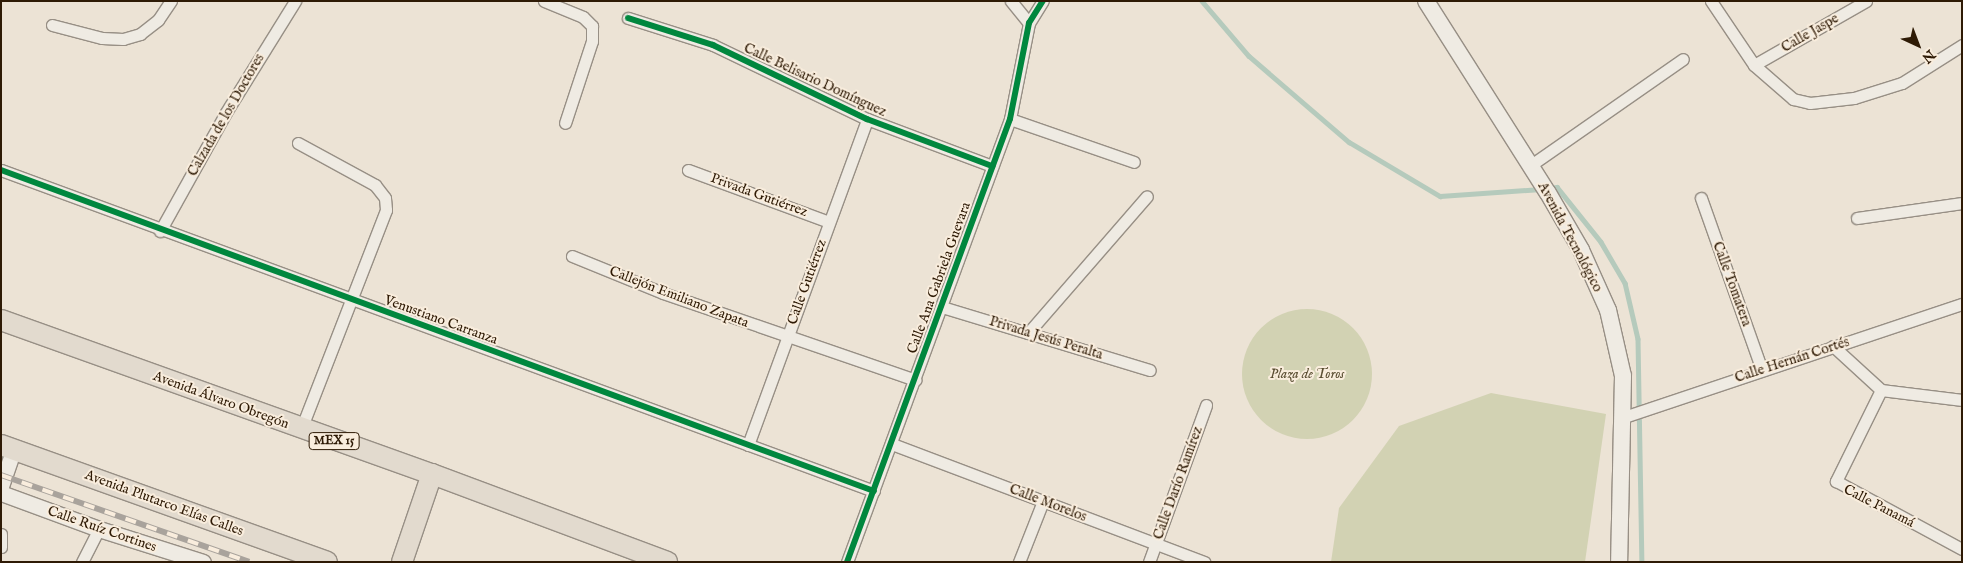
<!DOCTYPE html>
<html>
<head>
<meta charset="utf-8">
<style>
  body { margin:0 }
  #map { position:relative; width:1963px; height:563px; overflow:hidden; background:#ece3d5; font-family:"IM FELL English",serif }
  div>[style] { position:absolute }
  .green>* { inset:0; background:#d2d2b3 }
  .round { border-radius:50% }
  .stream>* { height:4.5px; margin:-2.25px; padding:0 2.25px; transform-origin:2.25px; border-radius:2.25px; background:#b5cabc }
  .roads { filter:drop-shadow(1px 0 #978f85) drop-shadow(-1px 0 #978f85) drop-shadow(0 1px #978f85) drop-shadow(0 -1px #978f85) }
  .minor>* { height:11px; margin:-5.5px; padding:0 5.5px; transform-origin:5.5px; border-radius:5.5px; background:#efebe3 }
  .tertiary>* { height:15px; margin:-7.5px; padding:0 7.5px; transform-origin:7.5px; border-radius:7.5px; background:#efebe3 }
  .secondary>* { height:16px; margin:-8px; padding:0 8px; transform-origin:8px; border-radius:8px; background:#efebe3 }
  .trunk>* { height:20px; margin:-10px; padding:0 10px; transform-origin:10px; border-radius:10px; background:#e2dace }
  .rail>* { height:5.5px; margin-top:-2.75px; transform-origin:0; background:repeating-linear-gradient(90deg,#f9eddd 0 11px,#a9a39c 0 22px); box-sizing:border-box; border-block:1px solid #a9a39c }
  .cycleway>* { height:6px; margin:-3px; padding:0 3px; transform-origin:3px; border-radius:3px; background:#00873e }
  span { translate:-50% -50%; white-space:nowrap; text-align:center; line-height:1.15; -webkit-text-stroke:4px #f9eddd; paint-order:stroke }
  .shield-label span { padding:1px 4px; background:#f9eddd; border:1px solid; border-radius:4px; -webkit-text-stroke-width:0 }
  .shield-label { font-size:12px; color:#2e1a05; font-weight:700 }
  .street-label { font-size:14px; color:#2e1a05 }
  .park-label { font-size:14px; color:#594d31; font-style:italic }
  .frame { position:absolute; inset:0; border:2px solid #2e1a05; pointer-events:none }
  .north { position:absolute; left:1893px; top:20px; width:50px; height:50px; -webkit-text-stroke:4px #f9eddd; paint-order:stroke; rotate:137deg; font-size:14px; font-weight:700; line-height:20px; text-align:center; color:#2e1a05 }
  .north::after { content:''; display:block; margin:auto; width:18px; height:22px; background:#2e1a05; clip-path:polygon(50% 0,100% 100%,50% 72%,0 100%) }
</style>
</head>
<body>
<div id="map">
  <div class="green">
    <div class="round" style="left:1242px;top:309px;width:130px;height:130px"></div>
    <div style="clip-path:polygon(1491px 393px,1606px 414px,1585px 562px,1331px 562px,1339px 508px,1399px 426px)"></div>
  </div>
  <div class="stream">
    <div style="left:1202px;top:1px;width:72px;rotate:49.5deg"></div>
    <div style="left:1249px;top:56px;width:132px;rotate:40.7deg"></div>
    <div style="left:1349px;top:142px;width:106px;rotate:30.7deg"></div>
    <div style="left:1440px;top:196px;width:101px;rotate:-4deg"></div>
    <div style="left:1549px;top:188px;width:8px;rotate:-7deg"></div>
    <div style="left:1557px;top:187px;width:70px;rotate:51.3deg"></div>
    <div style="left:1601px;top:242px;width:48px;rotate:59.7deg"></div>
    <div style="left:1625px;top:283px;width:57px;rotate:76.9deg"></div>
    <div style="left:1638px;top:339px;width:223px;rotate:89deg"></div>
  </div>
  <div class="roads">
    <div class="minor">
      <div style="left:544px;top:1px;width:42px;rotate:22.3deg"></div>
      <div style="left:583px;top:17px;width:13px;rotate:45deg"></div>
      <div style="left:592px;top:26px;width:15px;rotate:90deg"></div>
      <div style="left:592px;top:41px;width:86px;rotate:108.2deg"></div>
      <div style="left:1011px;top:1px;width:28px;rotate:51deg"></div>
      <div style="left:1711px;top:1px;width:77px;rotate:56.1deg"></div>
      <div style="left:1754px;top:65px;width:52px;rotate:41.1deg"></div>
      <div style="left:1793px;top:99px;width:17px;rotate:13deg"></div>
      <div style="left:1810px;top:103px;width:44px;rotate:-6.5deg"></div>
      <div style="left:1854px;top:98px;width:50px;rotate:-17.4deg"></div>
      <div style="left:1902px;top:83px;width:71px;rotate:-32.3deg"></div>
      <div style="left:628px;top:18px;width:89px;rotate:17.6deg"></div>
      <div style="left:713px;top:45px;width:171px;rotate:25.7deg"></div>
      <div style="left:867px;top:119px;width:134px;rotate:20.6deg"></div>
      <div style="left:52px;top:25px;width:52px;rotate:14.6deg"></div>
      <div style="left:102px;top:38px;width:21px;rotate:3deg"></div>
      <div style="left:123px;top:39px;width:18px;rotate:-16deg"></div>
      <div style="left:140px;top:34px;width:23px;rotate:-38deg"></div>
      <div style="left:158px;top:20px;width:23px;rotate:-56deg"></div>
      <div style="left:1754px;top:65px;width:129px;rotate:-29.7deg"></div>
      <div style="left:1010px;top:119px;width:131px;rotate:19.1deg"></div>
      <div style="left:298px;top:143px;width:88px;rotate:28.6deg"></div>
      <div style="left:375px;top:185px;width:16px;rotate:52deg"></div>
      <div style="left:385px;top:198px;width:12px;rotate:85deg"></div>
      <div style="left:386px;top:210px;width:235px;rotate:111.2deg"></div>
      <div style="left:1531px;top:165px;width:185px;rotate:-34.9deg"></div>
      <div style="left:1px;top:170px;width:930px;rotate:20.19deg"></div>
      <div style="left:688px;top:170px;width:150px;rotate:20.2deg"></div>
      <div style="left:1701px;top:198px;width:182px;rotate:70.5deg"></div>
      <div style="left:1857px;top:218px;width:106px;rotate:-8.1deg"></div>
      <div style="left:160px;top:231px;width:134px;rotate:-60.9deg"></div>
      <div style="left:225px;top:114px;width:133px;rotate:-58.2deg"></div>
      <div style="left:572px;top:256px;width:98px;rotate:22.1deg"></div>
      <div style="left:663px;top:293px;width:267px;rotate:19deg"></div>
      <div style="left:942px;top:307px;width:217px;rotate:16.9deg"></div>
      <div style="left:1028px;top:333px;width:181px;rotate:-49deg"></div>
      <div style="left:1833px;top:346px;width:65px;rotate:42.5deg"></div>
      <div style="left:1881px;top:390px;width:82px;rotate:7deg"></div>
      <div style="left:1881px;top:390px;width:102px;rotate:116.3deg"></div>
      <div style="left:1836px;top:481px;width:143px;rotate:28.4deg"></div>
      <div style="left:1624px;top:417px;width:356px;rotate:-18.5deg"></div>
      <div style="left:892px;top:444px;width:334px;rotate:20.7deg"></div>
      <div style="left:748px;top:445px;width:347px;rotate:-69.9deg"></div>
      <div style="left:1px;top:534px;width:13px;rotate:90deg"></div>
      <div style="left:82px;top:562px;width:37px;rotate:-63deg"></div>
      <div style="left:847px;top:562px;width:472px;rotate:-69.8deg"></div>
      <div style="left:1010px;top:119px;width:98px;rotate:-78.8deg"></div>
      <div style="left:1029px;top:23px;width:26px;rotate:-58deg"></div>
      <div style="left:1019px;top:562px;width:66px;rotate:-68.5deg"></div>
      <div style="left:1149px;top:562px;width:167px;rotate:-70deg"></div>
    </div>
    <div class="tertiary">
      <div style="left:1px;top:486px;width:39px;rotate:-71deg"></div>
      <div style="left:1px;top:493px;width:104px;rotate:20.2deg"></div>
      <div style="left:99px;top:529px;width:109px;rotate:17.6deg"></div>
    </div>
    <div class="secondary">
      <div style="left:1426px;top:1px;width:227px;rotate:57.6deg"></div>
      <div style="left:1548px;top:193px;width:66px;rotate:59.9deg"></div>
      <div style="left:1581px;top:250px;width:66px;rotate:65.8deg"></div>
      <div style="left:1608px;top:310px;width:68px;rotate:77.2deg"></div>
      <div style="left:1623px;top:376px;width:186px;rotate:91.2deg"></div>
    </div>
    <div class="trunk">
      <div style="left:1px;top:320px;width:458px;rotate:19.7deg"></div>
      <div style="left:432px;top:474px;width:251px;rotate:20.5deg"></div>
      <div style="left:1px;top:445px;width:346px;rotate:19.7deg"></div>
      <div style="left:402px;top:562px;width:93px;rotate:-71.2deg"></div>
    </div>
  </div>
  <div class="rail">
    <div style="left:1px;top:475px;width:263px;rotate:19.3deg"></div>
  </div>
  <div class="cycleway">
    <div style="left:628px;top:18px;width:89px;rotate:17.6deg"></div>
    <div style="left:713px;top:45px;width:171px;rotate:25.7deg"></div>
    <div style="left:867px;top:119px;width:134px;rotate:20.6deg"></div>
    <div style="left:1px;top:170px;width:930px;rotate:20.19deg"></div>
    <div style="left:847px;top:562px;width:472px;rotate:-69.8deg"></div>
    <div style="left:1010px;top:119px;width:98px;rotate:-78.8deg"></div>
    <div style="left:1029px;top:23px;width:26px;rotate:-58deg"></div>
  </div>
  <div class="shield-label">
    <span style="left:334px;top:441px">MEX 15</span>
  </div>
  <div class="street-label">
    <span style="left:1810px;top:33px;rotate:-30deg">Calle Jaspe</span>
    <span style="left:815px;top:80px;rotate:25deg">Calle Belisario Domínguez</span>
    <span style="left:226px;top:115px;rotate:-60deg">Calzada de los Doctores</span>
    <span style="left:759px;top:195px;rotate:20deg">Privada Gutiérrez</span>
    <span style="left:1570px;top:237px;rotate:62deg">Avenida Tecnológico</span>
    <span style="left:939px;top:278px;rotate:-70deg">Calle Ana Gabriela Guevara</span>
    <span style="left:807px;top:282px;rotate:-70deg">Calle Gutiérrez</span>
    <span style="left:1732px;top:284px;rotate:70deg">Calle Tomatera</span>
    <span style="left:679px;top:297px;rotate:21deg">Callejón Emiliano Zapata</span>
    <span style="left:441px;top:320px;rotate:20deg">Venustiano Carranza</span>
    <span style="left:1046px;top:338px;rotate:17deg">Privada Jesús Peralta</span>
    <span style="left:1792px;top:360px;rotate:-18deg">Calle Hernán Cortés</span>
    <span style="left:221px;top:400px;rotate:20deg">Avenida Álvaro Obregón</span>
    <span style="left:1178px;top:483px;rotate:-70deg">Calle Darío Ramírez</span>
    <span style="left:164px;top:503px;rotate:20deg">Avenida Plutarco Elías Calles</span>
    <span style="left:1048px;top:503px;rotate:21deg">Calle Morelos</span>
    <span style="left:1879px;top:506px;rotate:27deg">Calle Panamá</span>
    <span style="left:102px;top:529px;rotate:19deg">Calle Ruíz Cortines</span>
  </div>
  <div class="park-label">
    <span style="left:1307px;top:374px">Plaza de Toros</span>
  </div>
  <div class="frame"></div>
  <div class="north">N</div>
</div>
</body>
</html>
